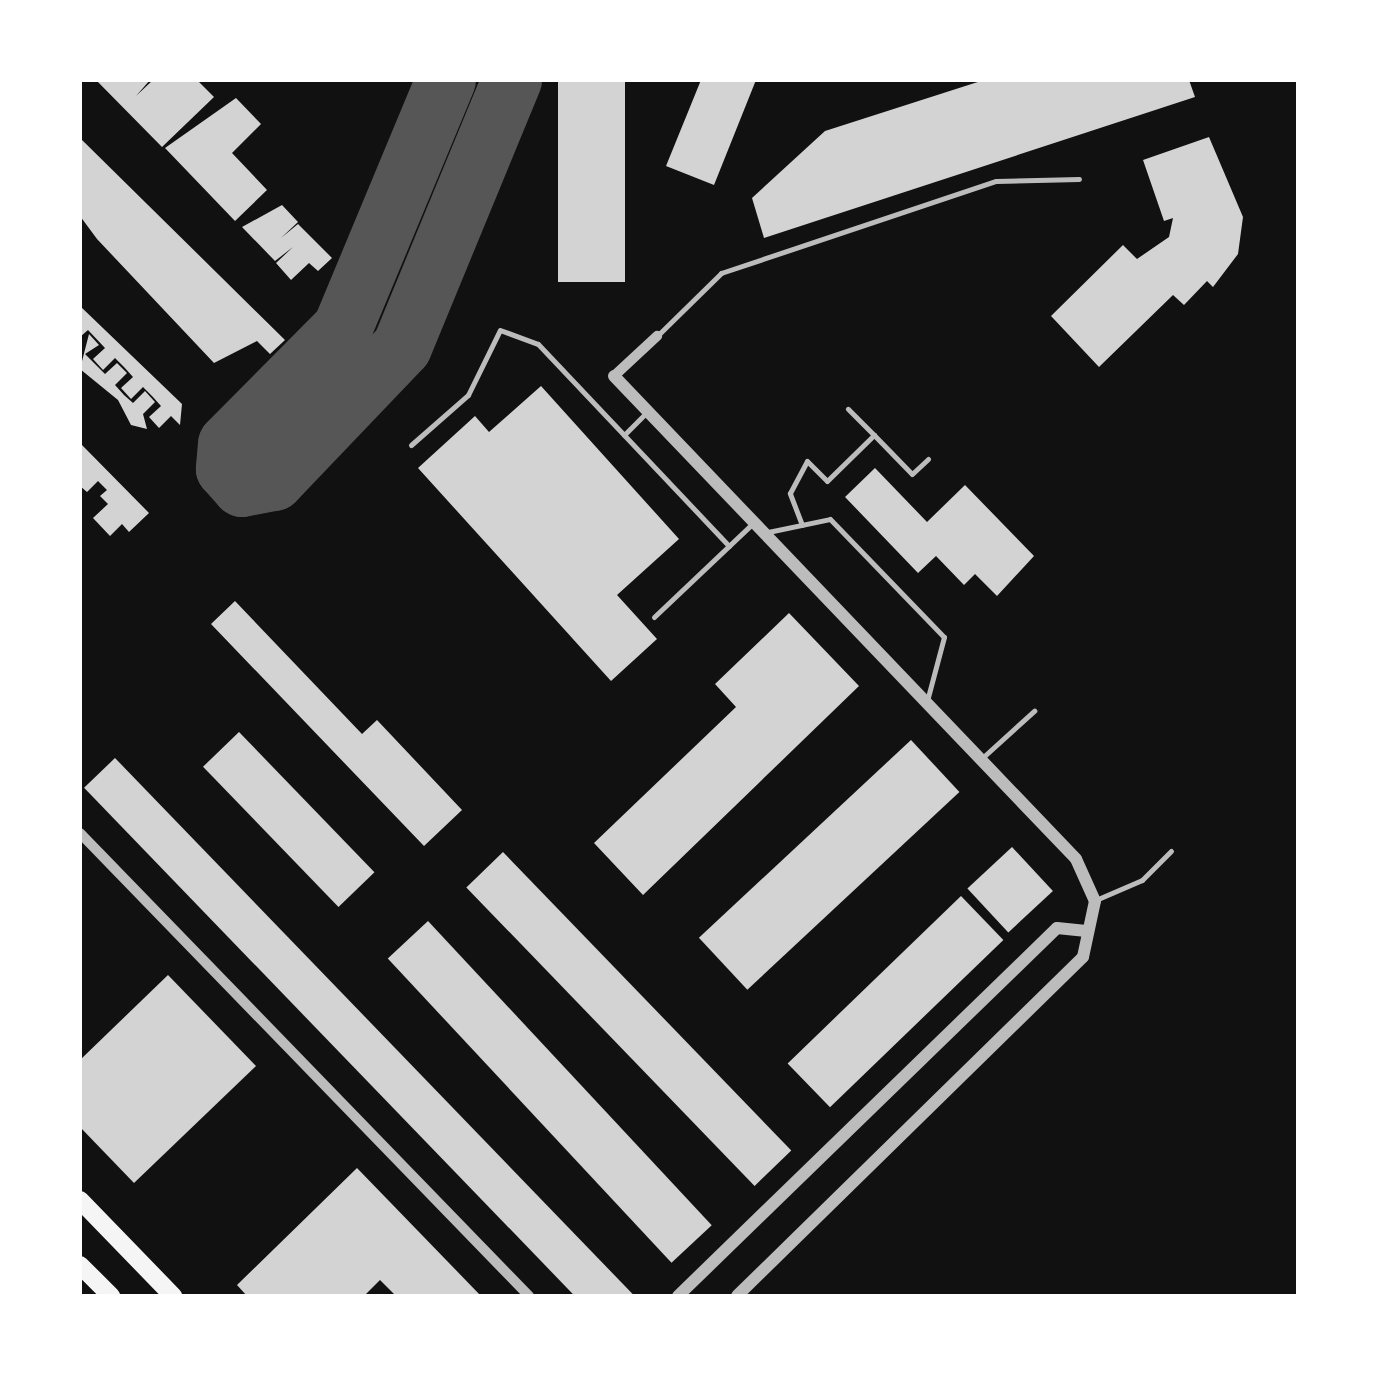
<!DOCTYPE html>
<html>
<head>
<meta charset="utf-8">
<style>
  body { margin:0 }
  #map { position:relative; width:1378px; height:1376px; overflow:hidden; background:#111; font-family:Lato,sans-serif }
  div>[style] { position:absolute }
  .taxiway>* { height:60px; margin:-30px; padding:0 30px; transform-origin:30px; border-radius:30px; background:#565656 }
  .building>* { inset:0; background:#d3d3d3; transform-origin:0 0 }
  .service>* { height:5px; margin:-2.5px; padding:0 2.5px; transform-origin:2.5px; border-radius:2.5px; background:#bcbcbc }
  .minor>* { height:10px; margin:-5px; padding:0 5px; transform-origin:5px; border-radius:5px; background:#bcbcbc }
  .tertiary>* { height:12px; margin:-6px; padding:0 6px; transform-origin:6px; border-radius:6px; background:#bcbcbc }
  .primary>* { height:18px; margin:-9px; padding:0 9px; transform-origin:9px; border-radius:9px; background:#f5f5f5 }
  span { translate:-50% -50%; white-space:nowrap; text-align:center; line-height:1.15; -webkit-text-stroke:8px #fff; paint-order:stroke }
  .frame { position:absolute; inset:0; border:82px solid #fff; pointer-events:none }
</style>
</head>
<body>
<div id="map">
  <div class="taxiway">
    <div style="left:446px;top:80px;width:269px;rotate:112.6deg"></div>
    <div style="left:343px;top:328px;width:163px;rotate:134.8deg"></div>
    <div style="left:228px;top:444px;width:25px;rotate:95deg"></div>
    <div style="left:226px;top:469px;width:24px;rotate:48deg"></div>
    <div style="left:242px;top:487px;width:33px;rotate:-11deg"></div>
    <div style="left:274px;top:481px;width:185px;rotate:-46.3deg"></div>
    <div style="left:402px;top:347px;width:289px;rotate:-67.6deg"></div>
  </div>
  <div class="building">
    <div style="clip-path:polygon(96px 80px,150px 80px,136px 96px,153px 80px,197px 80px,214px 97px,162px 147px)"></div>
    <div style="left:558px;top:80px;width:67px;height:202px"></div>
    <div style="clip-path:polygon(701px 80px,756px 80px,714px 185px,666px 166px)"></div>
    <div style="clip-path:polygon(984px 80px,1189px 80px,1195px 97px,764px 238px,752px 198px,825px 131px)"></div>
    <div style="clip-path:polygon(236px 98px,261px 124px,232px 153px,267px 190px,235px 221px,165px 148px)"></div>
    <div style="clip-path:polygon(1209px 137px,1243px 217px,1238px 254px,1213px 287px,1207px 281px,1184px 305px,1173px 295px,1099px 367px,1051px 316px,1123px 245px,1137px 259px,1169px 237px,1173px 218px,1164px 221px,1143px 160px)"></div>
    <div style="clip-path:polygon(80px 138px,285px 340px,270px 354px,257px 341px,214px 363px,97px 239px,80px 216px)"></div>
    <div style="clip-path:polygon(282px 205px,298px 222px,281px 238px,298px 224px,332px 258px,318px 271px,309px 263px,291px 280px,276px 263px,293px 247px,275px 261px,242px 227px)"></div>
    <div style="clip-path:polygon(80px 306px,182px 404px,180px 425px,171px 416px,159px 428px,149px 417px,161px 406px,152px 396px,143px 387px,131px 399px,121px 388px,133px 377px,124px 367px,115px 358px,103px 370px,93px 359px,105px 348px,88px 330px,80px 337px)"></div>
    <div style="clip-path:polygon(89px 334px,99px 345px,85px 354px,105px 374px,117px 363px,127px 373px,115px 385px,124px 395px,133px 403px,145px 391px,155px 402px,143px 414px,147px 429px,131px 425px,118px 400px,80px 369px)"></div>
    <div style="clip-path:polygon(541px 386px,679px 539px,617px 595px,657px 639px,611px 681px,418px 468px,475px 416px,489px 432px)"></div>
    <div style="clip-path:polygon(80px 443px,149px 513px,129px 532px,122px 524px,110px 536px,93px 518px,108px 504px,100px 496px,107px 490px,98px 481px,87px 492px,80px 486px)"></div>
    <div style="clip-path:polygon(875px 468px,927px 522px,965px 485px,1034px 556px,997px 596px,975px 574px,964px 585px,936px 556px,918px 573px,845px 497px)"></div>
    <div style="clip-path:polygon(235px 601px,362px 734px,377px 720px,462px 810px,424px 846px,211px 624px)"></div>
    <div style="clip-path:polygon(789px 613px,859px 686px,643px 895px,594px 843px,736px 707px,715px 684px)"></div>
    <div style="left:239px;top:732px;width:195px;height:50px;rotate:46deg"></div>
    <div style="left:911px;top:740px;width:71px;height:290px;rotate:47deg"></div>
    <div style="left:115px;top:758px;width:750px;height:43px;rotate:46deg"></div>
    <div style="left:1012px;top:847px;width:60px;height:61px;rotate:47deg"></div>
    <div style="left:503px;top:852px;width:415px;height:51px;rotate:46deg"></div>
    <div style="left:961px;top:896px;width:61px;height:241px;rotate:46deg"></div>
    <div style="left:428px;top:921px;width:416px;height:55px;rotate:47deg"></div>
    <div style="clip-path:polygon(168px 975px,256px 1066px,134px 1183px,80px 1127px,80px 1060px)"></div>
    <div style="clip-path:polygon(357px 1168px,481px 1296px,396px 1296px,380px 1280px,364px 1296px,247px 1296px,237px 1285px)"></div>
  </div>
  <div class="service">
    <div style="left:657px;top:336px;width:90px;rotate:-44.5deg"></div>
    <div style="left:721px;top:273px;width:290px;rotate:-18.5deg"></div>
    <div style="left:996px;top:181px;width:83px;rotate:-1.4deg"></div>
    <div style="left:624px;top:435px;width:31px;rotate:-45deg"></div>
    <div style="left:874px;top:435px;width:54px;rotate:45.7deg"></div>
    <div style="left:912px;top:474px;width:22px;rotate:-43deg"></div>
    <div style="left:411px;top:445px;width:76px;rotate:-41.3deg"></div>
    <div style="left:468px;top:395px;width:72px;rotate:-63.8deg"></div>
    <div style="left:500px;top:330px;width:40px;rotate:20.2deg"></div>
    <div style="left:538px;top:344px;width:278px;rotate:46.6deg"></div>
    <div style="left:802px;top:525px;width:34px;rotate:-111deg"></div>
    <div style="left:790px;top:493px;width:36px;rotate:-62deg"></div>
    <div style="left:807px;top:461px;width:28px;rotate:45deg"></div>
    <div style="left:827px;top:481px;width:66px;rotate:-44.4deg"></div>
    <div style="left:874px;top:435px;width:37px;rotate:-135deg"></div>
    <div style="left:768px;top:532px;width:63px;rotate:-11.8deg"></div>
    <div style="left:830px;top:519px;width:164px;rotate:46deg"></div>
    <div style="left:944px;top:637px;width:66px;rotate:104.9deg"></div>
    <div style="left:654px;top:617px;width:135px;rotate:-43.5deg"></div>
    <div style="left:981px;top:759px;width:72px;rotate:-42.2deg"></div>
    <div style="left:1098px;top:899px;width:48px;rotate:-23.4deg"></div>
    <div style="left:1142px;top:880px;width:41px;rotate:-45deg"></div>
  </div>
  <div class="minor">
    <div style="left:614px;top:376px;width:59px;rotate:-42.9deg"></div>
    <div style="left:80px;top:833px;width:645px;rotate:45.88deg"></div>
  </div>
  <div class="tertiary">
    <div style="left:614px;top:376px;width:668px;rotate:46.27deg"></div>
    <div style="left:1076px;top:859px;width:46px;rotate:65.7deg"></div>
    <div style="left:1095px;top:901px;width:57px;rotate:102.1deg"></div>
    <div style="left:1083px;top:957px;width:484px;rotate:135.6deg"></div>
    <div style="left:678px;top:1296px;width:528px;rotate:-44.16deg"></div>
    <div style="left:1057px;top:928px;width:27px;rotate:6deg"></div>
  </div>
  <div class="primary">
    <div style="left:80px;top:1200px;width:134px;rotate:45.9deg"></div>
    <div style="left:80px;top:1265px;width:44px;rotate:45deg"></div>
  </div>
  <div class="frame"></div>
</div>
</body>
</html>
